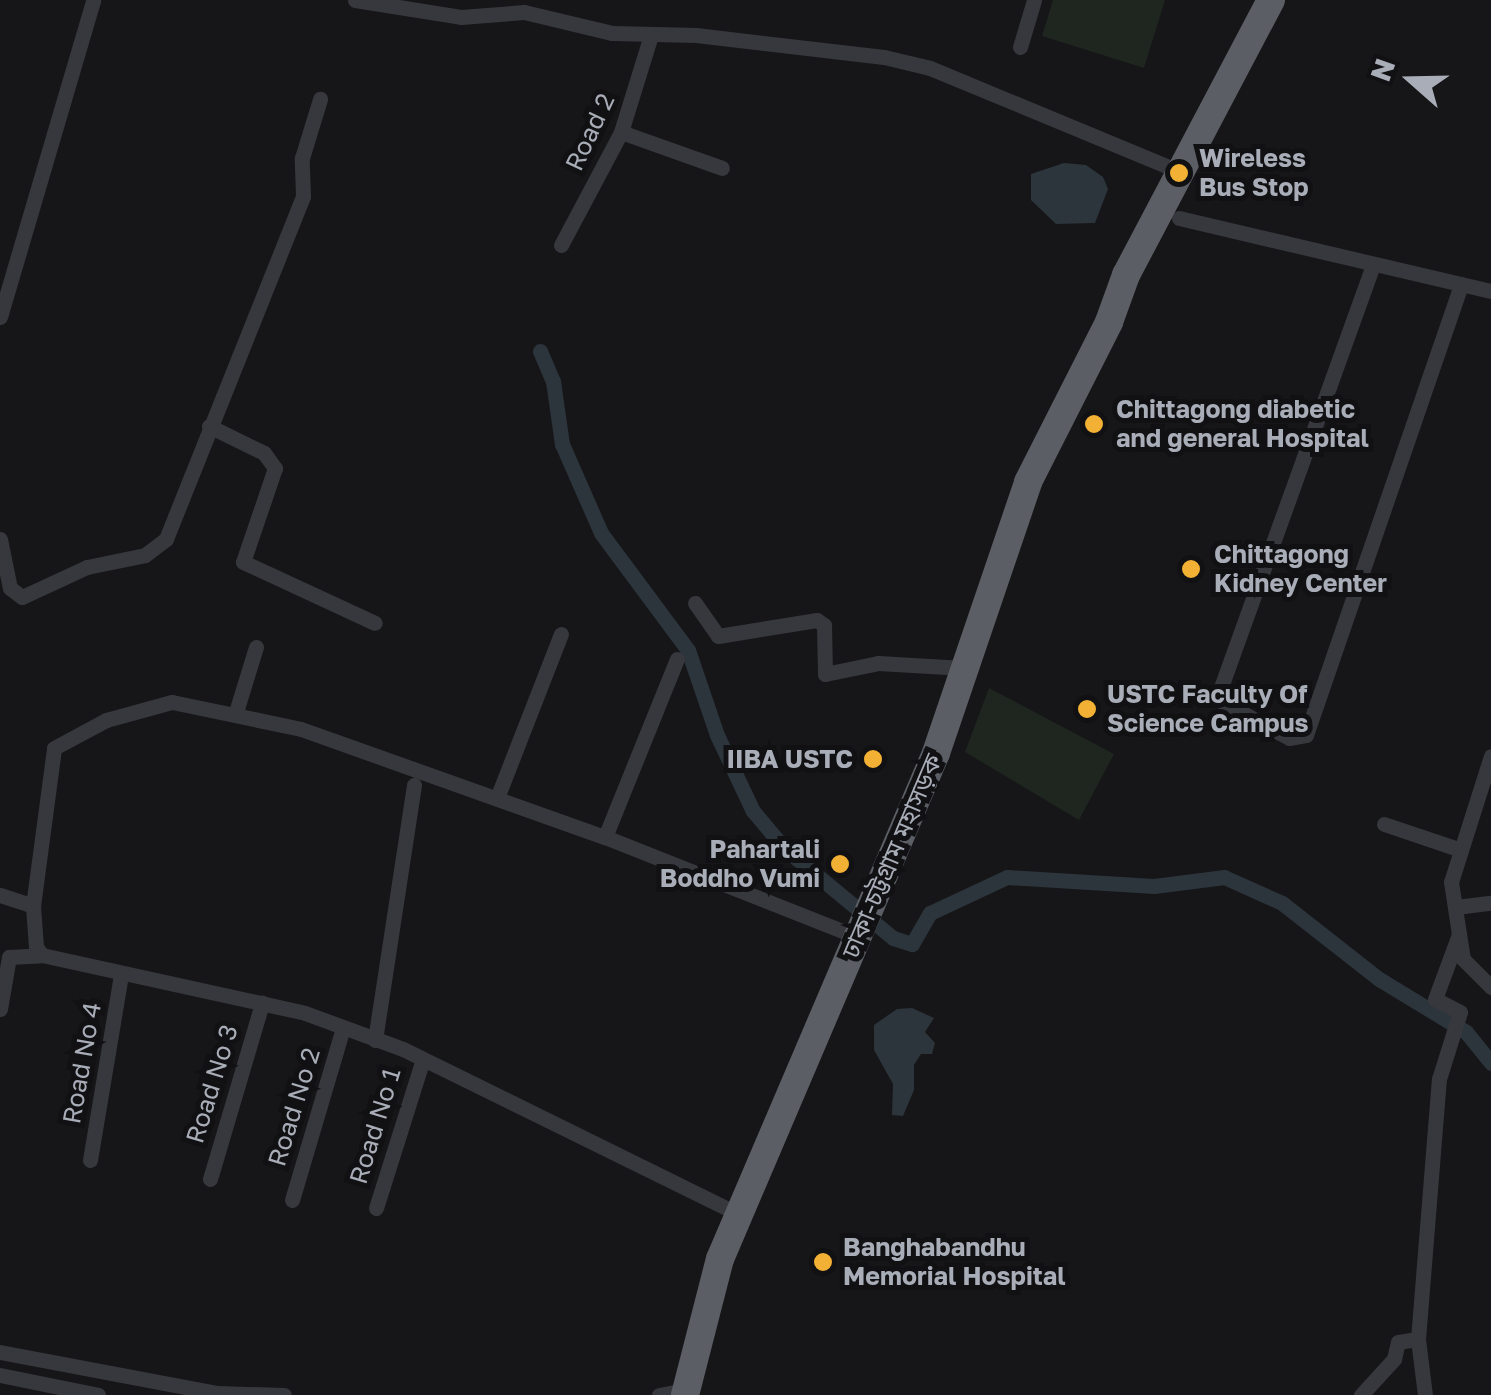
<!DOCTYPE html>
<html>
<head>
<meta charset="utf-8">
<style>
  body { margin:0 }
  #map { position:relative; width:1491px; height:1395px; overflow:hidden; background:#161618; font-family:"Golos Text","Noto Sans Bengali",sans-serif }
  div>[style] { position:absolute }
  .green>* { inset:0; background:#1e261f }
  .water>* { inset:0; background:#2c353c }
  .canal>* { height:15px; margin:-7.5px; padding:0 7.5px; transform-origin:7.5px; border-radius:7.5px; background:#2c353c }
  .minor>* { height:15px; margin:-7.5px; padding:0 7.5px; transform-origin:7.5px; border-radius:7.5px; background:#37383d }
  .trunk>* { height:28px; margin:-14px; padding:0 14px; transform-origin:14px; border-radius:14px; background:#5b5e65 }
  .dots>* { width:28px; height:28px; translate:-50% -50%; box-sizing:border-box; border:5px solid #111113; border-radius:50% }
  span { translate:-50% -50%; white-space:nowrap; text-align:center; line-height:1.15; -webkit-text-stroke:10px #111113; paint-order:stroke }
  .street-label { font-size:25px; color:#a8adb8 }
  .poi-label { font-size:25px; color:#a8adb8; font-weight:700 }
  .left { translate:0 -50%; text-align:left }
  .right { translate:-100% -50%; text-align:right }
  .north { position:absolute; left:1361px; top:30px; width:100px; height:100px; -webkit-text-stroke:8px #111113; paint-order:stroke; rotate:290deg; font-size:28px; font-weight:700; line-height:40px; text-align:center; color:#a8adb8 }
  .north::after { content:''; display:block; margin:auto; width:35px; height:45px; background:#a8adb8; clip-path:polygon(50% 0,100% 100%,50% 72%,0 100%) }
</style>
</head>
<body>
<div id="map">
  <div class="green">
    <div style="clip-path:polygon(1053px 0,1165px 0,1144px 68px,1042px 36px)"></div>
    <div style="clip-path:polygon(989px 688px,1114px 754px,1079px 820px,965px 752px)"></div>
  </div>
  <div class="water">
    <div style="clip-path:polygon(1064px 163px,1086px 165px,1103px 177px,1108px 189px,1095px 223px,1056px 224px,1031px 200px,1031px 174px)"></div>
    <div style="clip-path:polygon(912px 1008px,934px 1018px,925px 1032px,935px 1043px,932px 1054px,921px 1054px,914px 1065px,914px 1090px,903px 1116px,892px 1115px,893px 1084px,874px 1050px,874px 1025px,897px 1009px)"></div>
  </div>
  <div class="canal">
    <div style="left:540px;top:351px;width:33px;rotate:67deg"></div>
    <div style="left:553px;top:381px;width:64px;rotate:81.9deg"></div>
    <div style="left:562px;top:444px;width:97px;rotate:66.3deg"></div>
    <div style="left:601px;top:533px;width:146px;rotate:53.4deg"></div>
    <div style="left:688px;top:650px;width:90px;rotate:71.2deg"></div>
    <div style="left:717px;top:735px;width:84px;rotate:64.7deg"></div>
    <div style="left:753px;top:811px;width:50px;rotate:49.9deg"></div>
    <div style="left:785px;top:849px;width:140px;rotate:39.5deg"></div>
    <div style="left:893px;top:938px;width:20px;rotate:18deg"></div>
    <div style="left:912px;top:944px;width:36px;rotate:-60deg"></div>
    <div style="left:930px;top:913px;width:85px;rotate:-25.1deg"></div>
    <div style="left:1007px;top:877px;width:147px;rotate:3.5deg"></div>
    <div style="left:1154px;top:886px;width:71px;rotate:-7.3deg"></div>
    <div style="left:1224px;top:877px;width:64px;rotate:24.1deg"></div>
    <div style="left:1282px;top:903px;width:123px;rotate:38.1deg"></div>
    <div style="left:1379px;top:979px;width:102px;rotate:31.3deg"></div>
    <div style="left:1466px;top:1032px;width:40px;rotate:51deg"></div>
  </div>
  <div class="minor">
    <div style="left:355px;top:0;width:107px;rotate:9.1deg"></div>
    <div style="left:461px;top:17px;width:63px;rotate:-4.5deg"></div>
    <div style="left:524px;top:12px;width:90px;rotate:13.4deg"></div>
    <div style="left:612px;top:33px;width:84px;rotate:1.4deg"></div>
    <div style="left:696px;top:35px;width:189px;rotate:6.7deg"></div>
    <div style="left:884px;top:57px;width:47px;rotate:13.4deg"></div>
    <div style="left:930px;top:68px;width:272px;rotate:22.5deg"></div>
    <div style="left:1020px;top:47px;width:49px;rotate:-73.4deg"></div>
    <div style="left:621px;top:132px;width:107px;rotate:19.6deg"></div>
    <div style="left:1179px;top:218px;width:320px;rotate:13.2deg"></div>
    <div style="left:561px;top:245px;width:128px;rotate:-62deg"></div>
    <div style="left:621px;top:132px;width:102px;rotate:-72.8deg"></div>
    <div style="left:1373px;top:265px;width:461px;rotate:109.8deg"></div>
    <div style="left:1217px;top:699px;width:82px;rotate:28.4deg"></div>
    <div style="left:1289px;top:738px;width:17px;rotate:-10deg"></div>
    <div style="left:1306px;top:735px;width:477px;rotate:-71deg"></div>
    <div style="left:0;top:317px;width:330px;rotate:-73.6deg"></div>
    <div style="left:209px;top:426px;width:61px;rotate:26.1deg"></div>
    <div style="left:264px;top:453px;width:19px;rotate:54deg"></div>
    <div style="left:275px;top:468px;width:99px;rotate:108.8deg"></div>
    <div style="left:243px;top:562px;width:145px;rotate:24.8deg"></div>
    <div style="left:0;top:539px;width:50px;rotate:78.5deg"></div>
    <div style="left:10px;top:588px;width:15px;rotate:37deg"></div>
    <div style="left:22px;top:597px;width:72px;rotate:-24.8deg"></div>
    <div style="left:87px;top:567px;width:59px;rotate:-11.7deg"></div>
    <div style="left:145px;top:555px;width:26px;rotate:-37deg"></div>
    <div style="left:166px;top:539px;width:369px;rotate:-68.2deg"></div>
    <div style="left:303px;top:196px;width:38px;rotate:-92deg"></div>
    <div style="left:302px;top:158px;width:62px;rotate:-73deg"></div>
    <div style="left:695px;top:603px;width:40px;rotate:55.1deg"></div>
    <div style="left:718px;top:636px;width:100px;rotate:-9.2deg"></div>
    <div style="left:817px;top:620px;width:9px;rotate:36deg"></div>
    <div style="left:824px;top:625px;width:49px;rotate:88.8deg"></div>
    <div style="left:825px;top:674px;width:54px;rotate:-11.7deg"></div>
    <div style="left:878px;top:663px;width:86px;rotate:3.3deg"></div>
    <div style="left:236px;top:712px;width:68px;rotate:-72.9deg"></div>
    <div style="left:497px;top:798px;width:176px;rotate:-68.7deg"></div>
    <div style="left:1384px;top:824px;width:81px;rotate:18.7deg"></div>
    <div style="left:605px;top:837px;width:192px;rotate:-68deg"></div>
    <div style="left:0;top:895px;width:35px;rotate:18deg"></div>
    <div style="left:1456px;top:907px;width:35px;rotate:-7deg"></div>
    <div style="left:1459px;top:934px;width:25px;rotate:81deg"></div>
    <div style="left:1463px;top:959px;width:40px;rotate:45deg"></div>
    <div style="left:42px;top:955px;width:10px;rotate:-127deg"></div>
    <div style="left:36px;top:947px;width:41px;rotate:-94.2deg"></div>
    <div style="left:33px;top:906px;width:159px;rotate:-82.4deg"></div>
    <div style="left:54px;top:748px;width:59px;rotate:-28.3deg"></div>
    <div style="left:106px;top:720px;width:68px;rotate:-15.3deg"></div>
    <div style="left:172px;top:702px;width:132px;rotate:11.8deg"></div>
    <div style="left:301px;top:729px;width:323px;rotate:19.6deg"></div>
    <div style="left:605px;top:837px;width:272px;rotate:21.6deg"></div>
    <div style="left:0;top:1009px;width:53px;rotate:-80.2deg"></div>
    <div style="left:9px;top:957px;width:33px;rotate:-3deg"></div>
    <div style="left:42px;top:955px;width:269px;rotate:12.4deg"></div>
    <div style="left:305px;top:1013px;width:104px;rotate:20.2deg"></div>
    <div style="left:403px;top:1049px;width:374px;rotate:26.2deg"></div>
    <div style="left:375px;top:1040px;width:258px;rotate:-81.3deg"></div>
    <div style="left:90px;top:1160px;width:189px;rotate:-80.5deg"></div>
    <div style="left:210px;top:1179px;width:184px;rotate:-73.5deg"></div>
    <div style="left:292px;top:1200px;width:179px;rotate:-73.5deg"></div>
    <div style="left:376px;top:1208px;width:156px;rotate:-72.5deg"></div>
    <div style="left:1418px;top:1339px;width:56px;rotate:82.9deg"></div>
    <div style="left:0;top:1352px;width:220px;rotate:10.7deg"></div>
    <div style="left:216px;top:1393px;width:68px;rotate:1.7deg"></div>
    <div style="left:0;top:1375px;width:100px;rotate:11.5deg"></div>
    <div style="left:659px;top:1395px;width:26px;rotate:-11deg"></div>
    <div style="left:1361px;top:1395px;width:49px;rotate:-47.5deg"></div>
    <div style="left:1394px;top:1359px;width:17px;rotate:-77deg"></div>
    <div style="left:1398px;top:1342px;width:20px;rotate:-9deg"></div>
    <div style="left:1418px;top:1339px;width:261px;rotate:-85.4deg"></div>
    <div style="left:1439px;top:1079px;width:70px;rotate:-72.6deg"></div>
    <div style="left:1460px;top:1012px;width:28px;rotate:-153deg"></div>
    <div style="left:1435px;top:999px;width:69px;rotate:-69.7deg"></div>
    <div style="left:1459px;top:934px;width:53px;rotate:-98.7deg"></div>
    <div style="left:1451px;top:882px;width:132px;rotate:-72.4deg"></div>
  </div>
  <div class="trunk">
    <div style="left:685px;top:1395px;width:140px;rotate:-75.6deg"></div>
    <div style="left:720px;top:1259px;width:550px;rotate:-66.88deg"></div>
    <div style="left:936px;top:753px;width:286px;rotate:-71.2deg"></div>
    <div style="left:1028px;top:482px;width:179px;rotate:-63.1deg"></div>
    <div style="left:1109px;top:322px;width:50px;rotate:-70.1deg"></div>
    <div style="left:1126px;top:275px;width:311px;rotate:-62.2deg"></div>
  </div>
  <div class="dots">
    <div style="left:1179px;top:173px;background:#f2b134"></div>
    <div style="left:1094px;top:424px;background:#f2b134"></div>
    <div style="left:1191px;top:569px;background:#f2b134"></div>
    <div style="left:1087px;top:709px;background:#f2b134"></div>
    <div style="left:873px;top:759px;background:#f2b134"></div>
    <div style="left:840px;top:864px;background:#f2b134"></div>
    <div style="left:823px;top:1262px;background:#f2b134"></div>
  </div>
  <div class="street-label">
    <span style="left:590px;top:132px;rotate:-65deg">Road 2</span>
    <span style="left:892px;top:856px;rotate:-67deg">ঢাকা-চট্টগ্রাম মহাসড়ক</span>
    <span style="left:82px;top:1063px;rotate:-80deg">Road No 4</span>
    <span style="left:212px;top:1084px;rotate:-73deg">Road No 3</span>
    <span style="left:294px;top:1107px;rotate:-73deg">Road No 2</span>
    <span style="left:375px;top:1126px;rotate:-73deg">Road No 1</span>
  </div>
  <div class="poi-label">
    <span class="left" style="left:1199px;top:173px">Wireless<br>Bus Stop</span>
    <span class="left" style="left:1116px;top:424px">Chittagong diabetic<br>and general Hospital</span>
    <span class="left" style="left:1214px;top:569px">Chittagong<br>Kidney Center</span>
    <span class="left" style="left:1107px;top:709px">USTC Faculty Of<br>Science Campus</span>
    <span class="right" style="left:853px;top:759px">IIBA USTC</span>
    <span class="right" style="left:820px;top:864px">Pahartali<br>Boddho Vumi</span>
    <span class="left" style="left:843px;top:1262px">Banghabandhu<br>Memorial Hospital</span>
  </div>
  <div class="north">N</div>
</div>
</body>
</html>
